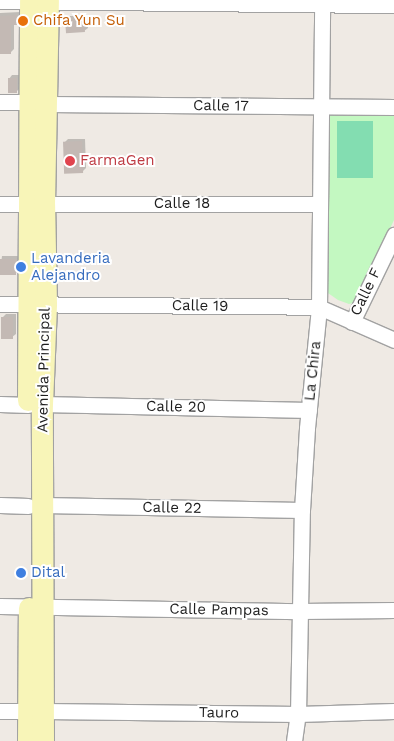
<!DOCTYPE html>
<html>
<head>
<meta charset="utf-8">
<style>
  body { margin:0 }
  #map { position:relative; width:394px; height:741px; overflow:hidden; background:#efeae4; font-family:"Work Sans",sans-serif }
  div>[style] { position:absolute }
  .park>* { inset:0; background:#c3f8c1 }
  .pitch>* { inset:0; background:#83ddb1; transform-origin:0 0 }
  .shadow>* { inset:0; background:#0003 }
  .building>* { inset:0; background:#c3b9b4; transform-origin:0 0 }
  .roads { filter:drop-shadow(1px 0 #a2a2a2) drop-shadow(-1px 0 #a2a2a2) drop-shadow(0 1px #a2a2a2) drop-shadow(0 -1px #a2a2a2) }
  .street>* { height:15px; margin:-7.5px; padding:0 7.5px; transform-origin:7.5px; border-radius:7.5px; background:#fff }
  .secondary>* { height:21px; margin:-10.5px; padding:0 10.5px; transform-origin:10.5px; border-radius:10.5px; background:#f8f5b8 }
  .dots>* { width:14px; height:14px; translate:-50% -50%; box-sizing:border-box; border:2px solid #fff; border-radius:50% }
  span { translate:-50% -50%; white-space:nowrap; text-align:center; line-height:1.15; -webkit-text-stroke:4px #fff; paint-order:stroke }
  .food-label { font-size:15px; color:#c56008 }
  .left { translate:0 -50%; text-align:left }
  .street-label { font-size:15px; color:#1e1e1e }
  .health-label { font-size:15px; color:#be3a42 }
  .shop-label { font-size:15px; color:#366cbe }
</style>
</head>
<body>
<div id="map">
  <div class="park">
    <div style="clip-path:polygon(326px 113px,394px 113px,394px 220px,356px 302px,349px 304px,338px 300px,325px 291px)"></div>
  </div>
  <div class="pitch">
    <div style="left:337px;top:121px;width:36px;height:57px"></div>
  </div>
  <div class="shadow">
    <div style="clip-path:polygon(20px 12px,20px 20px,14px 24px,14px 49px,11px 52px,0 52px,0 13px)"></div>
    <div style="clip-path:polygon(70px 16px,87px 16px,88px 28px,84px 31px,66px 19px)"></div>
    <div style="clip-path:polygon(12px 75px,20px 75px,20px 88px,17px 91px,9px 79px)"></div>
    <div style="clip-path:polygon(68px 139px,85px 139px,86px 168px,82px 172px,64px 143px)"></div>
    <div style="clip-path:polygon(2px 256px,19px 256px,19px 270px,16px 273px,0 273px)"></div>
    <div style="clip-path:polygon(6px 314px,16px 314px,16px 334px,12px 337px,3px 317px)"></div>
  </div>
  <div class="building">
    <div style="clip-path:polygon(17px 15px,17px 25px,11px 25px,11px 54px,0 54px,0 16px)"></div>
    <div style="left:84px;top:18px;width:14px;height:19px;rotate:86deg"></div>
    <div style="left:8px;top:78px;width:9px;height:15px"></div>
    <div style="left:82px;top:141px;width:32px;height:19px;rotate:88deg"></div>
    <div style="left:0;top:259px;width:16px;height:16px"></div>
    <div style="left:1px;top:317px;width:12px;height:22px"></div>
  </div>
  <div class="roads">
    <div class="street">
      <div style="left:0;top:1px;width:394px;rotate:0.6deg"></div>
      <div style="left:0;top:102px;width:30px"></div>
      <div style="left:48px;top:104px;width:346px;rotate:0.5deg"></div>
      <div style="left:0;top:204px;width:29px"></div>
      <div style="left:44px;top:204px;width:276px"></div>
      <div style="left:0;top:304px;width:319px;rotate:0.5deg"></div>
      <div style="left:319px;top:307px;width:82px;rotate:23.7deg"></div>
      <div style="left:352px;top:322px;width:97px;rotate:-64.2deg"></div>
      <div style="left:0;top:404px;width:28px;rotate:2deg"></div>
      <div style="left:42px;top:404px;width:267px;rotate:1.3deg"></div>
      <div style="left:0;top:505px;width:28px;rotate:2deg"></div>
      <div style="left:43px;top:505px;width:259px;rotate:1.1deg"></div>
      <div style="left:0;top:606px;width:300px;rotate:1deg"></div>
      <div style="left:300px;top:611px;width:94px;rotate:-0.6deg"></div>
      <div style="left:0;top:711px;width:28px"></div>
      <div style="left:44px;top:711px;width:254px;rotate:0.7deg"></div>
      <div style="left:298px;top:714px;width:96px;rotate:-1.8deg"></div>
      <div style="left:294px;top:741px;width:27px;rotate:-82deg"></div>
      <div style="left:298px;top:714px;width:204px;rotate:-88.9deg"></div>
      <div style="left:302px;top:510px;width:82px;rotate:-86.5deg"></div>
      <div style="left:307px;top:428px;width:122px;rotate:-84.3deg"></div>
      <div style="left:319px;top:307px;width:307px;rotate:-89.4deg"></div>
    </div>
    <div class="secondary">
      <div style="left:28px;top:400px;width:400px;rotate:-89.7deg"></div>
      <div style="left:28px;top:741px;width:133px;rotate:-89.6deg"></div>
      <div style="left:43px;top:741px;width:337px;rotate:-90.2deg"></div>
      <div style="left:42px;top:404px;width:100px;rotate:-87.7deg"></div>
      <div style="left:46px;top:304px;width:100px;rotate:-91.1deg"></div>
      <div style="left:44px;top:204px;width:204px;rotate:-88.9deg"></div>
    </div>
  </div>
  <div class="dots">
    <div style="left:23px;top:21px;background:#e8710a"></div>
    <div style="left:70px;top:161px;background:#e0444e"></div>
    <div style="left:21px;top:267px;background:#3f7fe0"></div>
    <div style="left:21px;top:573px;background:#3f7fe0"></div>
  </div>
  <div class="food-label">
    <span class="left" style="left:33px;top:21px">Chifa Yun Su</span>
  </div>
  <div class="street-label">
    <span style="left:221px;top:106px;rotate:1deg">Calle 17</span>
    <span style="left:182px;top:204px">Calle 18</span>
    <span style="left:366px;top:292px;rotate:-64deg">Calle F</span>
    <span style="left:200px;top:306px;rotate:1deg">Calle 19</span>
    <span style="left:44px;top:370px;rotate:-89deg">Avenida Principal</span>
    <span style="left:313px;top:371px;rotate:-84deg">La Chira</span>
    <span style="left:176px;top:407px;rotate:1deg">Calle 20</span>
    <span style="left:172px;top:508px;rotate:1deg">Calle 22</span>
    <span style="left:219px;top:610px;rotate:1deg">Calle Pampas</span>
    <span style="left:219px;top:713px;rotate:1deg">Tauro</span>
  </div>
  <div class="health-label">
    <span class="left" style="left:80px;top:161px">FarmaGen</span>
  </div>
  <div class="shop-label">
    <span class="left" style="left:31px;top:267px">Lavanderia<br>Alejandro</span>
    <span class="left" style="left:31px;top:573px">Dital</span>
  </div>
</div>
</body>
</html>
